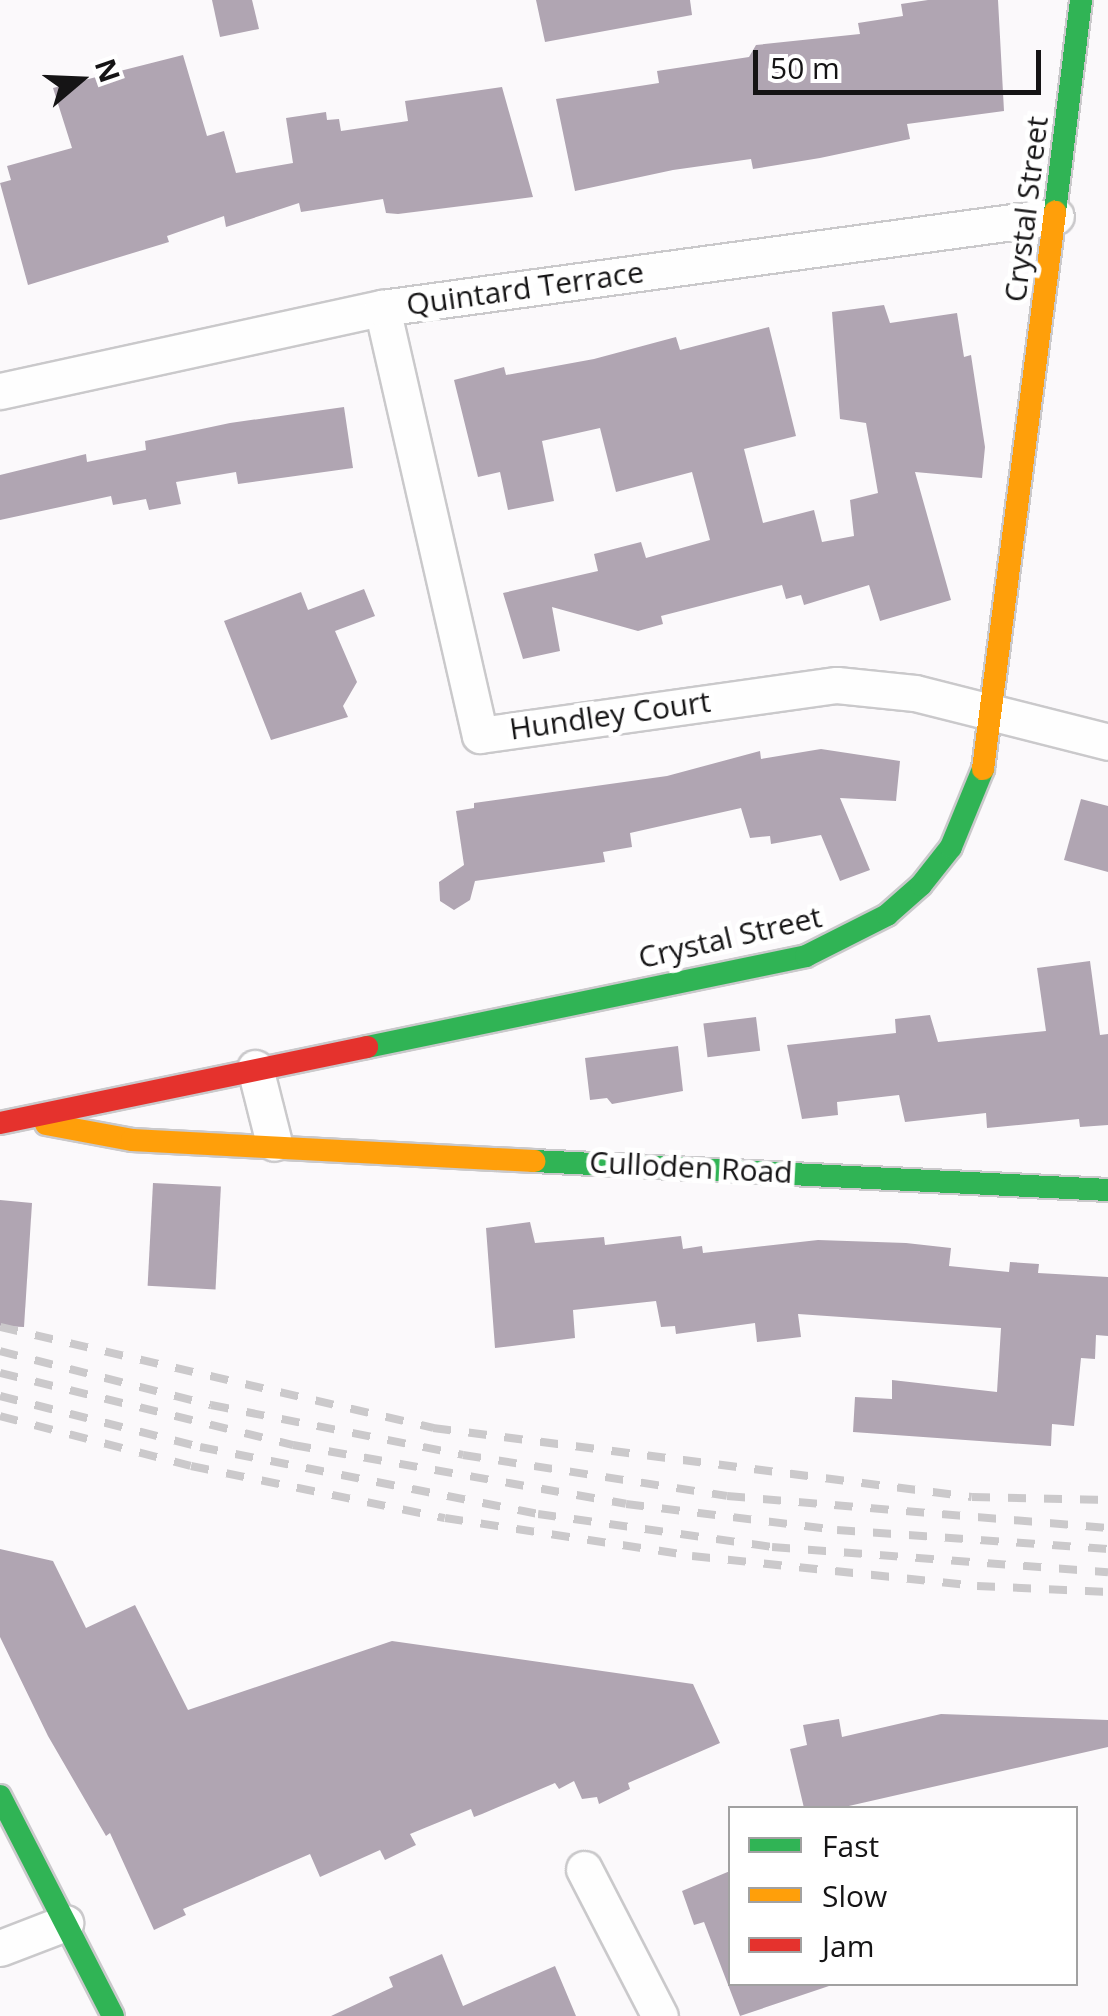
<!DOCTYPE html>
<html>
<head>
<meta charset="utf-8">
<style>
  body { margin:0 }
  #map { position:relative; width:1108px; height:2016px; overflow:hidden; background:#fbf9fb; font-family:"Open Sans",sans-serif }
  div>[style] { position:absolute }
  .building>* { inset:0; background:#b0a5b2; transform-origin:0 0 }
  .roads { filter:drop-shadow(2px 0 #cac9cb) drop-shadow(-2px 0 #cac9cb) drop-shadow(0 2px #cac9cb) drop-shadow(0 -2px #cac9cb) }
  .street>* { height:35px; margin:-17.5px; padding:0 17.5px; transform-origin:17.5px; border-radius:17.5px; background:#fefefe }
  .fast>* { height:22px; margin:-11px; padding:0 11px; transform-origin:11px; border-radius:11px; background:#30b455 }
  .slow>* { height:22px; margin:-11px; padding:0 11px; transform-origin:11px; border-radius:11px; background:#ff9f0a }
  .jam>* { height:22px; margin:-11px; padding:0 11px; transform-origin:11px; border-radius:11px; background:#e5322d }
  .rail>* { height:8px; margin-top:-4px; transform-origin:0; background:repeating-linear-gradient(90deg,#cbc9cb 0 18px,transparent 0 36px) }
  span { translate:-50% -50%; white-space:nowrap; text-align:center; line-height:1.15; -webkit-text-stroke:10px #fff; paint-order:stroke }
  .street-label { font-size:30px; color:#151415 }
  .legend { position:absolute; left:728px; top:1806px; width:350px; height:180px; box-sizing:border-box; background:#fff; border:2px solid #a1a1a1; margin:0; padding:12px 18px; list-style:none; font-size:30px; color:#151415 }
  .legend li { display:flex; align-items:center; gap:20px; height:50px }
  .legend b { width:50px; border:2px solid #a1a1a1 }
  .north { position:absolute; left:30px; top:30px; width:100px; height:100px; -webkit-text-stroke:8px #fff; paint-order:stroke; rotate:71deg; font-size:28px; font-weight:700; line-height:40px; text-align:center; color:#151415 }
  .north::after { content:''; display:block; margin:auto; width:35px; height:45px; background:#151415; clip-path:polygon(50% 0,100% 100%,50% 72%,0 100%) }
  .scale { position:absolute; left:753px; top:50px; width:288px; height:45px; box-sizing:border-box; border:5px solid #151415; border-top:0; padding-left:12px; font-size:30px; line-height:35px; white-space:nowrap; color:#151415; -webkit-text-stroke:8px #fff; paint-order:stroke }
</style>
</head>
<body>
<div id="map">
  <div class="building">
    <div style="clip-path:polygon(212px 0,252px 0,259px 29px,220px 37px)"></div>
    <div style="clip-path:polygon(536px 0,690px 0,692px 15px,545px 42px)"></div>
    <div style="clip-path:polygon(928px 0,998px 0,1004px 111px,907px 124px,910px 139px,820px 158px,753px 169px,751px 159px,673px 170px,575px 191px,556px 99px,659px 83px,657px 71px,749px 57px,756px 45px,860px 34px,858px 23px,903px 16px,901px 4px)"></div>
    <div style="clip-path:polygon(183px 55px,207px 136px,224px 131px,236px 173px,293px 163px,286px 118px,326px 112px,327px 120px,339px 119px,341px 131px,408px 121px,405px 101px,502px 87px,533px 197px,398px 214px,386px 213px,383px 199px,301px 212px,299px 203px,226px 227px,224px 216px,167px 236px,169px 242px,28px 285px,0 183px,11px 180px,7px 166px,72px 148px,53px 88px)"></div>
    <div style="clip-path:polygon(884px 305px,890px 323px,957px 313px,964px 357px,971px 355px,985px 447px,982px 478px,915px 472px,951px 600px,880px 621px,869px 585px,804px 605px,801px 595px,786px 599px,782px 585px,661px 616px,663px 624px,638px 631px,552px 607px,560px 651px,523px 659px,503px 593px,598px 571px,594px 554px,641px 542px,646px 558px,710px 540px,692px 472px,616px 492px,600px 428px,542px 441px,554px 501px,508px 510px,500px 472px,478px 477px,454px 380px,504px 367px,506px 375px,594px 359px,676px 337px,680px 350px,769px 327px,796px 436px,744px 449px,763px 523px,814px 510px,822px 542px,854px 536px,850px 500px,878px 493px,866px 423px,840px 419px,832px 312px)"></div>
    <div style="clip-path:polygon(344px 407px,353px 468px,238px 484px,236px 472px,176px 482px,181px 504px,149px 510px,146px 499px,113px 505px,111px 496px,0 520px,0 475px,86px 454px,87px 462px,146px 450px,145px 441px,230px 423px)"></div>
    <div style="clip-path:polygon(364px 589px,375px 616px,335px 631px,357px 682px,343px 706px,348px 717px,271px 740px,224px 621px,301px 592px,308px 610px)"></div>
    <div style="clip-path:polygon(821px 749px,900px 761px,896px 801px,840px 798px,870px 870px,840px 881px,821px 835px,771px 844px,770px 836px,750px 838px,741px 808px,630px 833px,632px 847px,603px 852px,605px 862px,475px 881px,470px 900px,454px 910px,440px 901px,439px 882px,464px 865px,456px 811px,474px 808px,474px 803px,667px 776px,760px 751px,761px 759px)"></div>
    <div style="clip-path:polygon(1081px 799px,1108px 806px,1108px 872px,1064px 860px)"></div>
    <div style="clip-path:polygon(1090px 961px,1100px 1035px,1108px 1034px,1108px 1125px,1080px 1127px,1079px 1119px,987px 1128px,986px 1113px,905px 1122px,899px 1095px,837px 1102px,838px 1115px,802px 1119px,787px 1045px,896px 1033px,895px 1019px,930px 1015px,938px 1042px,1046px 1031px,1037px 968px)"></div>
    <div style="left:756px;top:1017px;width:34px;height:53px;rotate:83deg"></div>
    <div style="clip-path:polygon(678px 1046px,683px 1091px,612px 1104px,607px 1098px,590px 1100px,585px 1058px)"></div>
    <div style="left:153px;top:1183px;width:68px;height:103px;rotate:3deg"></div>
    <div style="clip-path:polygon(0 1200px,32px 1203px,24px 1327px,0 1326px)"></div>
    <div style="clip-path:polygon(530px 1222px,535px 1243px,604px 1237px,605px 1245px,681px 1236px,683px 1249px,702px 1246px,703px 1253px,818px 1240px,906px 1243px,951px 1248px,949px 1266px,1009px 1272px,1010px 1262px,1039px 1264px,1038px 1273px,1108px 1277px,1108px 1336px,1096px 1335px,1095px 1359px,1081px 1358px,1074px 1426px,1052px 1424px,1051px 1446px,853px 1432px,855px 1397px,892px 1399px,892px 1380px,997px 1392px,1001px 1328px,798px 1314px,801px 1337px,757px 1342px,755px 1323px,676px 1334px,675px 1326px,661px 1327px,656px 1301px,573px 1310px,575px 1338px,495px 1348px,486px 1228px)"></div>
    <div style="clip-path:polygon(0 1549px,53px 1561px,86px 1628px,135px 1605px,188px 1710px,392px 1641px,693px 1684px,720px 1743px,628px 1783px,630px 1789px,599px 1804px,597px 1797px,582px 1799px,574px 1781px,559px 1789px,555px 1783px,482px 1814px,474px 1817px,471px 1809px,410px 1834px,416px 1845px,385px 1860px,380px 1850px,320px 1877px,310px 1854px,183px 1909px,186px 1915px,154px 1930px,110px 1833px,106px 1836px,48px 1736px,0 1637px)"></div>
    <div style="clip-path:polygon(941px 1714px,1108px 1720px,1108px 1747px,840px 1808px,804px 1808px,790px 1749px,807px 1745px,803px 1725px,839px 1719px,842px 1737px)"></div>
    <div style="clip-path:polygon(730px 1871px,730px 1984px,829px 1986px,740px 2016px,704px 1922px,694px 1925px,682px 1891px)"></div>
    <div style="clip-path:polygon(442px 1954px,463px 2006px,555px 1966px,576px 2016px,331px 2016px,393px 1987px,389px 1977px)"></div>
  </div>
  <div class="roads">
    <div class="street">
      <div style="left:382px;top:308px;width:438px;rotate:77.1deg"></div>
      <div style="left:480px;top:735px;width:360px;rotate:-8deg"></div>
      <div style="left:837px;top:685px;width:78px;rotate:5.9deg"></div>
      <div style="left:915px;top:693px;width:199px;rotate:14.2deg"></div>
      <div style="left:0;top:391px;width:391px;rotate:-12.3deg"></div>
      <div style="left:382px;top:308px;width:680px;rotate:-7.77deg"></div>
      <div style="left:255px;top:1068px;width:77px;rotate:75.8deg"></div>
      <div style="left:584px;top:1869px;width:165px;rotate:62.7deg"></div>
      <div style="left:0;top:1948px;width:70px;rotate:-21deg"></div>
    </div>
    <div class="fast">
      <div style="left:1055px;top:212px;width:214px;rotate:-83deg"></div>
      <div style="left:367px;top:1047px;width:448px;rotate:-11.7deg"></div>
      <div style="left:806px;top:956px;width:91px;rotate:-26.8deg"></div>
      <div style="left:887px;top:915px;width:45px;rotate:-41.4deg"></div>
      <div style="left:921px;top:885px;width:48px;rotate:-51.7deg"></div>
      <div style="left:951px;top:847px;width:84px;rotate:-67.7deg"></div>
      <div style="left:534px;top:1161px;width:575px;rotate:2.89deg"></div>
      <div style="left:0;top:1796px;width:247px;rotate:62.8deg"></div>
    </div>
    <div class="slow">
      <div style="left:983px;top:769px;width:562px;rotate:-82.63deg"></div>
      <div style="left:46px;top:1124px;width:87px;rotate:10.5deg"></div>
      <div style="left:132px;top:1140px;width:403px;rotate:3deg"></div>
    </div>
    <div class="jam">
      <div style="left:0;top:1123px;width:375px;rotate:-11.7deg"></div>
    </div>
  </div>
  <div class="rail">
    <div style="left:0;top:1327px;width:445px;rotate:13.1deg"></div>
    <div style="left:433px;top:1428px;width:543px;rotate:7.3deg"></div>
    <div style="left:972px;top:1497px;width:136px;rotate:1.3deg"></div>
    <div style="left:0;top:1351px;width:218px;rotate:14.4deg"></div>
    <div style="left:211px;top:1405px;width:257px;rotate:11.2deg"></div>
    <div style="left:463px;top:1455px;width:267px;rotate:8.8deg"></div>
    <div style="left:727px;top:1496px;width:382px;rotate:4.8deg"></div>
    <div style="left:0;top:1373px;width:302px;rotate:13.8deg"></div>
    <div style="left:293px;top:1445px;width:338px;rotate:10deg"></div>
    <div style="left:626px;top:1504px;width:213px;rotate:7deg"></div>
    <div style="left:837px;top:1530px;width:272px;rotate:4deg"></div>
    <div style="left:0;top:1396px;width:206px;rotate:14.3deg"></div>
    <div style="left:200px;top:1447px;width:345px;rotate:11.2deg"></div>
    <div style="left:538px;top:1514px;width:236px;rotate:8deg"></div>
    <div style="left:772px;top:1547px;width:337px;rotate:4.3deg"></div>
    <div style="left:0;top:1416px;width:197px;rotate:14.7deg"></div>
    <div style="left:191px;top:1466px;width:259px;rotate:11.6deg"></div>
    <div style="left:445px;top:1518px;width:250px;rotate:8.7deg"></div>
    <div style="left:692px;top:1556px;width:287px;rotate:6deg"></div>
    <div style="left:977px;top:1586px;width:131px;rotate:2.6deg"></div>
  </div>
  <div class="street-label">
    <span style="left:1026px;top:209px;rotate:-83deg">Crystal Street</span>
    <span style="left:525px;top:288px;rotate:-8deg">Quintard Terrace</span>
    <span style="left:610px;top:715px;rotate:-8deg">Hundley Court</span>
    <span style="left:730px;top:937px;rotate:-13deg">Crystal Street</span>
    <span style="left:691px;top:1167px;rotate:3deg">Culloden Road</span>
  </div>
  <ul class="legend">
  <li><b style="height:12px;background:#30b455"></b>Fast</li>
  <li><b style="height:12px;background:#ff9f0a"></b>Slow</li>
  <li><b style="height:12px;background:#e5322d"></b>Jam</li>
  </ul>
  <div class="north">N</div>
  <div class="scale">50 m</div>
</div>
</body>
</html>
